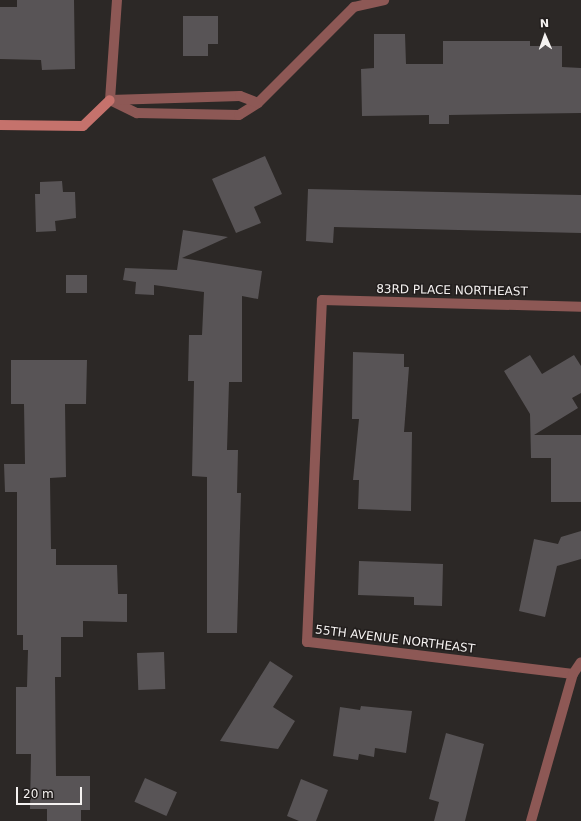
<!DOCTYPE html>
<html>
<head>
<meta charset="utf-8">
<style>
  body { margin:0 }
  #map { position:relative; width:581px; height:821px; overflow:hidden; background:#2c2826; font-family:"DejaVu Sans",sans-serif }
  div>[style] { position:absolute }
  .building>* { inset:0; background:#585456; transform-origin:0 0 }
  .lane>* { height:10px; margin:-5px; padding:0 5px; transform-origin:5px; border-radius:5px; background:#8d5855 }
  .street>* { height:10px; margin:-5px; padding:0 5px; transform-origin:5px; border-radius:5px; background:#8d5855 }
  .secondary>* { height:10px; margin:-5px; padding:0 5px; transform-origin:5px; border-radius:5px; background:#c5726c }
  span { translate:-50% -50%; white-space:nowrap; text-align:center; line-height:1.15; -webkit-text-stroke:3px #221e1d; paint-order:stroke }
  .street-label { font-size:12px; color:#f5f2f1 }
  .north { position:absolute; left:525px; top:16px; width:40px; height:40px; -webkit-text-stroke:3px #221e1d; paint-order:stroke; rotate:358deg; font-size:11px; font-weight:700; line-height:16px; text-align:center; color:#f5f2f1 }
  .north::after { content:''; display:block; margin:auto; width:14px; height:18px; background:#f5f2f1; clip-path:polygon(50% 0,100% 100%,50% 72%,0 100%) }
  .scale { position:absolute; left:16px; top:787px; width:66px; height:18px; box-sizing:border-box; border:2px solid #f5f2f1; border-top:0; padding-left:5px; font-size:12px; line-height:14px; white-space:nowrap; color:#f5f2f1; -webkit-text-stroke:3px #221e1d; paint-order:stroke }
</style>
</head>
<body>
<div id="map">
  <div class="building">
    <div style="clip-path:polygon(17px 0,74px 0,75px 69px,42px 70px,41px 60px,0 59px,0 7px,17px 7px)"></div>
    <div style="clip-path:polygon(183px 16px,218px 16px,218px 44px,208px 44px,208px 56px,183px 56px)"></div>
    <div style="clip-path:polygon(374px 34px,405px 34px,406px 64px,443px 64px,443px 41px,530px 41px,530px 46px,562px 46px,562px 67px,581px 68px,581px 113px,449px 115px,449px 124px,429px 124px,429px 115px,362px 116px,361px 69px,374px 68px)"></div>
    <div style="clip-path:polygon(265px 156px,282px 194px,254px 207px,261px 223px,236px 233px,212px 179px)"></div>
    <div style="clip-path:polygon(62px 181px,63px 192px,75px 192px,76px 218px,55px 221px,56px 231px,36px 232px,35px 194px,40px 194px,40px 182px)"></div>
    <div style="clip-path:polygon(308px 189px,581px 195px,581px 233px,334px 227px,333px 243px,306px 241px)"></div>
    <div style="clip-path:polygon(183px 230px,228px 237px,182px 258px,262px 271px,258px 299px,242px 296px,242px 382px,229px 382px,227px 450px,238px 450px,237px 493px,241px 493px,237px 633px,207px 633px,207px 477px,192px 476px,194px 381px,188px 381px,189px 335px,202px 335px,204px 292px,154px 285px,154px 295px,135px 294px,136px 282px,123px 280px,125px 268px,177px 270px)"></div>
    <div style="left:66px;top:275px;width:21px;height:18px"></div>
    <div style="clip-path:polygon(353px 352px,404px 354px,404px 367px,409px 367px,404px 432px,412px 432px,411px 511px,358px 509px,359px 480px,353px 480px,359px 419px,352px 419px)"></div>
    <div style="clip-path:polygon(530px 355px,542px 374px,574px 355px,581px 366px,581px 393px,572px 398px,578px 408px,534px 435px,581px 435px,581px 502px,551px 502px,551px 458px,531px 458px,530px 414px,504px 371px)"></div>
    <div style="clip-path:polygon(11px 360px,87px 360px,86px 404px,65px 404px,66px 477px,50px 478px,51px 549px,56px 549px,56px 565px,117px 565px,118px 594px,127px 594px,127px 622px,83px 621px,83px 637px,61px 637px,61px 677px,55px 677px,56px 776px,90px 776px,90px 810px,81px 810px,81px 821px,47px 821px,47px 809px,30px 809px,31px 754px,16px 754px,16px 687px,27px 687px,28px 650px,23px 650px,23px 635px,17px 635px,17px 492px,5px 492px,4px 464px,25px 464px,24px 404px,11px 404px)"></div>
    <div style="clip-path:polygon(581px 531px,581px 559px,557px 566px,545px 617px,519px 611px,534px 539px,558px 544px,561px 537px)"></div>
    <div style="clip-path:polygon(359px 561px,443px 564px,442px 606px,414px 605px,414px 597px,358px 595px)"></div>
    <div style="left:164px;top:652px;width:37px;height:27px;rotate:88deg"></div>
    <div style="clip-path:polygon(270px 661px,293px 676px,273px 707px,295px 721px,278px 749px,220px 741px)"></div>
    <div style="clip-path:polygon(361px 706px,412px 711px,406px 753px,375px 748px,374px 757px,359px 754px,358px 760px,333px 756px,340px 707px,360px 710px)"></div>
    <div style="clip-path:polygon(446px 733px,484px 744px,465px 821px,434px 821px,439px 802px,429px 799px)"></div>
    <div style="left:145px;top:778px;width:35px;height:26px;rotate:24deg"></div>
    <div style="clip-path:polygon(301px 779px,328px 790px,316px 821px,299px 821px,287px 816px)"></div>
  </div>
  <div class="lane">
    <div style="left:110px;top:100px;width:30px;rotate:26deg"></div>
    <div style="left:137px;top:113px;width:102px;rotate:1.1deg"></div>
    <div style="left:239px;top:115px;width:22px;rotate:-32deg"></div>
    <div style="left:258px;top:103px;width:136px;rotate:-45deg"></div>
    <div style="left:354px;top:7px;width:31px;rotate:-13deg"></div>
    <div style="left:110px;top:100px;width:130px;rotate:-1.8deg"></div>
    <div style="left:240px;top:96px;width:19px;rotate:21deg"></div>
  </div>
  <div class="street">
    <div style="left:110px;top:100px;width:100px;rotate:-86deg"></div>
    <div style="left:573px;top:674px;width:268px;rotate:-173.1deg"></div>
    <div style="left:307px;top:642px;width:342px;rotate:-87.5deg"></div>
    <div style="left:322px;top:300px;width:259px;rotate:1.5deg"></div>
    <div style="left:531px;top:821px;width:153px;rotate:-74.1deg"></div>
    <div style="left:573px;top:674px;width:14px;rotate:-56deg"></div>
  </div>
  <div class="secondary">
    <div style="left:0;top:125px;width:83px;rotate:0.7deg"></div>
    <div style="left:83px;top:126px;width:37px;rotate:-44deg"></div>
  </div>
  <div class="street-label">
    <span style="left:452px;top:291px;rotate:1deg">83RD PLACE NORTHEAST</span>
    <span style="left:395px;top:640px;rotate:7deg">55TH AVENUE NORTHEAST</span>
  </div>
  <div class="north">N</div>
  <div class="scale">20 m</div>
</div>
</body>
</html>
